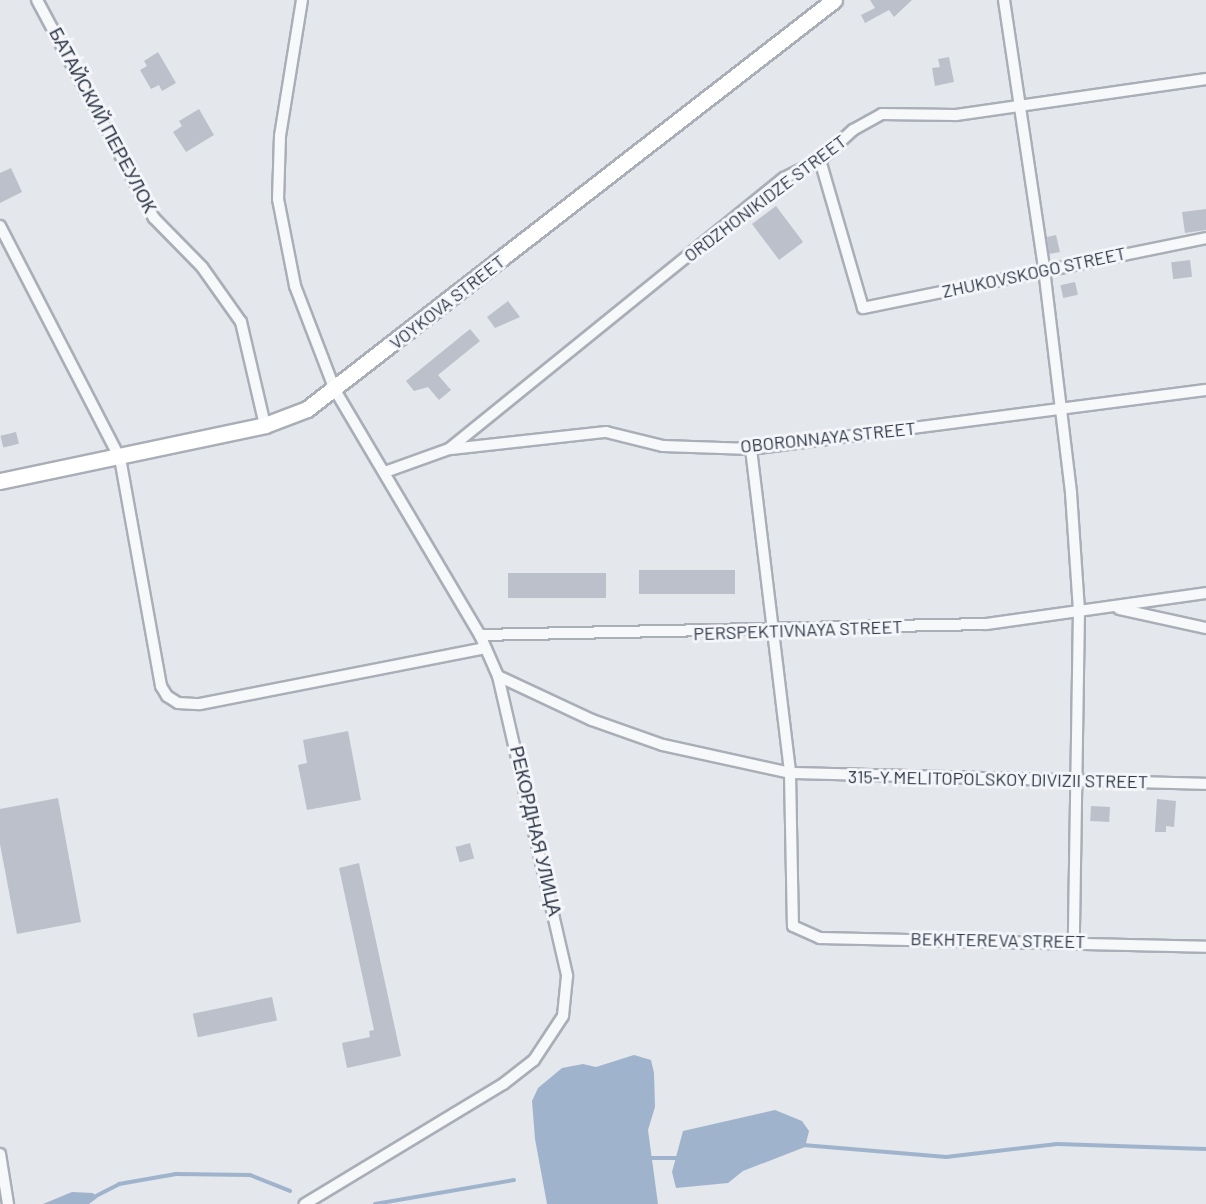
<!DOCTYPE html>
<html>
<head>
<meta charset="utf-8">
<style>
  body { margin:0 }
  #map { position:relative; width:1206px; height:1204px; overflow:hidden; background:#e4e7ec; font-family:Barlow,sans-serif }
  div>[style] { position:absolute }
  .water>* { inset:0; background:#9fb4cc }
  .stream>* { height:4px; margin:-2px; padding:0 2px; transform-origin:2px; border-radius:2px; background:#9fb4cc }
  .building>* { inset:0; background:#bbc0ca; transform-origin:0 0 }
  .roads { filter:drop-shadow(2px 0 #a9aeb7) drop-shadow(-2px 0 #a9aeb7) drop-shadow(0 2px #a9aeb7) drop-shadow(0 -2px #a9aeb7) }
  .street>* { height:10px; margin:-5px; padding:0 5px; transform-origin:5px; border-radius:5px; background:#f7f8fa }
  .secondary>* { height:15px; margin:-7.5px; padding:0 7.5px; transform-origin:7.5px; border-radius:7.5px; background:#fff }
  span { translate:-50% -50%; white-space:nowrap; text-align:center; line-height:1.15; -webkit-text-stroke:6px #f4f6f9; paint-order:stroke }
  .street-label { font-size:18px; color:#2b3445 }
</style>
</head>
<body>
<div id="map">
  <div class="water">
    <div style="clip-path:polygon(634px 1055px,651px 1060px,654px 1073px,655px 1107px,648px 1130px,658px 1204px,547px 1204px,535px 1139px,532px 1101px,538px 1088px,562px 1068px,583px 1064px,596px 1067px)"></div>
    <div style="clip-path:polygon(775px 1110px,802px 1121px,809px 1131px,805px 1147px,743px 1171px,728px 1183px,676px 1188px,672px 1172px,683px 1131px)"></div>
    <div style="clip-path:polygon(72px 1192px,93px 1193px,97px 1198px,89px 1204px,43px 1204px)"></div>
  </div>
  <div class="stream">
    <div style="left:803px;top:1145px;width:144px;rotate:4.8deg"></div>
    <div style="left:946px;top:1157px;width:112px;rotate:-6.7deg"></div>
    <div style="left:1057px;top:1144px;width:149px;rotate:1.9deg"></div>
    <div style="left:649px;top:1158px;width:28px"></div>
    <div style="left:94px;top:1197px;width:28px;rotate:-27deg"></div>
    <div style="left:119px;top:1184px;width:58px;rotate:-10deg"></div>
    <div style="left:176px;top:1174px;width:74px;rotate:0.8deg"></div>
    <div style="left:250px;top:1175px;width:43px;rotate:21.8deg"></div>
    <div style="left:375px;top:1204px;width:141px;rotate:-9.8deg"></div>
  </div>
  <div class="building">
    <div style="clip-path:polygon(870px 0,912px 0,894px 17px,889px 10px,865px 23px,861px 15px,875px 8px)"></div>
    <div style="clip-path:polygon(158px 52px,176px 83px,162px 91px,159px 85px,151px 89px,140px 70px,147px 66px,144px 61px)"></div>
    <div style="clip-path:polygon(949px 57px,954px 82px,935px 86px,932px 68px,940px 67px,938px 59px)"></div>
    <div style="clip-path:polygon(199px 109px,214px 135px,186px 152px,173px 132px,182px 126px,179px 121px)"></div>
    <div style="clip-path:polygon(11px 168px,22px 192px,0 203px,0 173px)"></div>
    <div style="left:776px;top:206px;width:45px;height:30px;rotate:53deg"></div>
    <div style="clip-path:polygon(1206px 209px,1206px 230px,1185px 233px,1182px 212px)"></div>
    <div style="clip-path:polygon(1056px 235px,1060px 252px,1049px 254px,1047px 237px)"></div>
    <div style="left:1190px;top:260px;width:17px;height:19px;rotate:83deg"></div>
    <div style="left:1075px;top:282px;width:13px;height:15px;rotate:77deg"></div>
    <div style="clip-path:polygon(508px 301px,520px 317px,495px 328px,487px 317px)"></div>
    <div style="clip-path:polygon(470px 329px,480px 341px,438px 375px,451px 390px,439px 400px,428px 387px,414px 391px,406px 381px)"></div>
    <div style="left:16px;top:432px;width:12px;height:16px;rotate:76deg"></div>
    <div style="left:735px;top:570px;width:24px;height:96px;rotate:90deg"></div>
    <div style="left:606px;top:573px;width:25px;height:98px;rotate:90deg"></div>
    <div style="clip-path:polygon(348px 731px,361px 800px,307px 810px,298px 765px,307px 763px,303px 740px)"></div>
    <div style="clip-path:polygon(58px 798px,81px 922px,17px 934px,0 844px,0 809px)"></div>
    <div style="clip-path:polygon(1157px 799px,1176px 801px,1174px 827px,1166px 826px,1166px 832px,1155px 832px)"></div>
    <div style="left:1091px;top:806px;width:19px;height:15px;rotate:3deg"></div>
    <div style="left:470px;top:843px;width:16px;height:15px;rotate:75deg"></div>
    <div style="clip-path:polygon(359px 863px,401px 1056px,347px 1068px,342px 1043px,370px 1037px,369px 1031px,374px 1030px,339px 868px)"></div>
    <div style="left:272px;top:997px;width:24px;height:81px;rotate:78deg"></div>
  </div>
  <div class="roads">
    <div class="street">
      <div style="left:37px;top:0;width:247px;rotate:61.8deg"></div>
      <div style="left:154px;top:218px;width:69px;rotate:45.6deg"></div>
      <div style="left:202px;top:267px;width:67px;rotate:54.7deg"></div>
      <div style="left:241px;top:322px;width:106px;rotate:76.9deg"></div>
      <div style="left:302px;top:0;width:138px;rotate:99.2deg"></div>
      <div style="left:280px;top:136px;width:63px;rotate:91.8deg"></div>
      <div style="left:278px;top:199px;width:89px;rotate:78.9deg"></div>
      <div style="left:295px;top:286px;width:111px;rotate:69deg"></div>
      <div style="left:335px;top:390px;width:285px;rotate:59.4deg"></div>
      <div style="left:480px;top:635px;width:45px;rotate:66.3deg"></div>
      <div style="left:498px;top:676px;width:308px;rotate:77deg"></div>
      <div style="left:567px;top:976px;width:40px;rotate:95.7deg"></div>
      <div style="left:563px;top:1016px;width:53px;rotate:123.4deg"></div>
      <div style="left:534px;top:1060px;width:39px;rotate:142deg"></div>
      <div style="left:503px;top:1084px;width:232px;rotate:148.8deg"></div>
      <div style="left:1004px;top:0;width:272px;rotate:81.5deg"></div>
      <div style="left:1044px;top:269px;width:226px;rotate:83.1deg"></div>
      <div style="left:1071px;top:493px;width:117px;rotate:86.1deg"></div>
      <div style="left:1079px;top:610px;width:331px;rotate:90.9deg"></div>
      <div style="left:820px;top:160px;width:154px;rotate:73.8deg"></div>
      <div style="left:863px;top:308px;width:350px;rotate:-11.5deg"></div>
      <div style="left:0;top:226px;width:261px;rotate:62.7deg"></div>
      <div style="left:120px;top:458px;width:232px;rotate:79.8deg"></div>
      <div style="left:161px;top:686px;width:12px;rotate:59deg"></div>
      <div style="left:167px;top:696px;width:13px;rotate:32deg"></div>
      <div style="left:178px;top:703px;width:22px;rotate:3deg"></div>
      <div style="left:200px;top:704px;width:291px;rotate:-11.1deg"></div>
      <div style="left:451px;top:449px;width:156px;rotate:-6.3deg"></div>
      <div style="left:606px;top:432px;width:59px;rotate:13.8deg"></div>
      <div style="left:663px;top:446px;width:88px;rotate:2deg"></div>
      <div style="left:751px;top:449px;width:459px;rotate:-7.4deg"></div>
      <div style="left:751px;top:449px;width:326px;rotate:83.1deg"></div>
      <div style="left:790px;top:773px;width:153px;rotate:88.9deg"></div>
      <div style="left:793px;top:926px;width:30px;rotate:24deg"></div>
      <div style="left:820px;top:938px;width:386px;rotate:1.3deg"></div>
      <div style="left:385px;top:472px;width:68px;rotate:-19.8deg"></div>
      <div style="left:449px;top:449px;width:431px;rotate:-39deg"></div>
      <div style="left:784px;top:178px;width:40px;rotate:-26.6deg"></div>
      <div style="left:820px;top:160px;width:45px;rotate:-42.3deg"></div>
      <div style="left:853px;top:130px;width:33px;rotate:-29deg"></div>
      <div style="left:882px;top:114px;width:74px;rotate:0.8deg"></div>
      <div style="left:956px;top:115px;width:253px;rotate:-8.2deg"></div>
      <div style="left:1119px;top:609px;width:89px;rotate:12.3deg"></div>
      <div style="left:480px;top:635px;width:506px;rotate:-1.25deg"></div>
      <div style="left:986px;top:624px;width:222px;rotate:-8deg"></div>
      <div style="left:498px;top:676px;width:104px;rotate:25.1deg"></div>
      <div style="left:592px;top:720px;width:75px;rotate:19.4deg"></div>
      <div style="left:663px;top:745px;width:130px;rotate:12.4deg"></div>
      <div style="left:790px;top:773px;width:416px;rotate:1.5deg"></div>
      <div style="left:0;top:1154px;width:51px;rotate:80.9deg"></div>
    </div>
    <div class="secondary">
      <div style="left:0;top:481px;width:271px;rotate:-11.9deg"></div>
      <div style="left:265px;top:425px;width:45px;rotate:-20.9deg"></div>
      <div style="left:307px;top:409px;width:667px;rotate:-37.81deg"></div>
    </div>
  </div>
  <div class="street-label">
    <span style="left:103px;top:120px;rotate:62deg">БАТАЙСКИЙ ПЕРЕУЛОК</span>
    <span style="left:765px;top:198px;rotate:-37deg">ORDZHONIKIDZE STREET</span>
    <span style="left:1034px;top:272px;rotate:-12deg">ZHUKOVSKOGO STREET</span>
    <span style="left:447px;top:302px;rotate:-38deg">VOYKOVA STREET</span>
    <span style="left:828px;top:437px;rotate:-6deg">OBORONNAYA STREET</span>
    <span style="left:798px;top:630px;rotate:-2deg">PERSPEKTIVNAYA STREET</span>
    <span style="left:998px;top:779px;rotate:1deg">315-Y MELITOPOLSKOY DIVIZII STREET</span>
    <span style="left:536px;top:831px;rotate:77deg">РЕКОРДНАЯ УЛИЦА</span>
    <span style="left:998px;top:940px;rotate:1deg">BEKHTEREVA STREET</span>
  </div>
</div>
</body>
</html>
